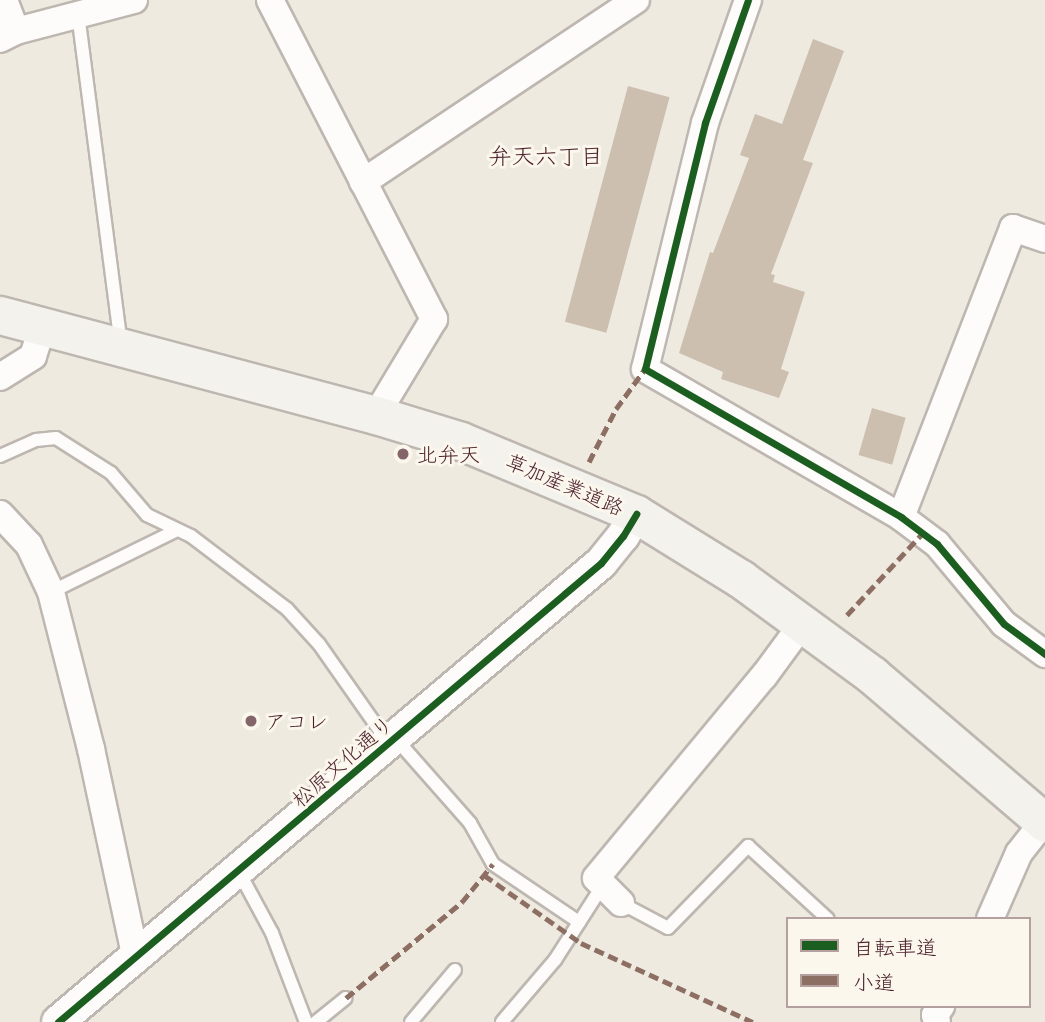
<!DOCTYPE html>
<html>
<head>
<meta charset="utf-8">
<style>
  body { margin:0 }
  #map { position:relative; width:1045px; height:1022px; overflow:hidden; background:#efeadf; font-family:Mali,"Klee One",sans-serif }
  div>[style] { position:absolute }
  .building>* { inset:0; background:#ccbfb0; transform-origin:0 0 }
  .roads { filter:drop-shadow(2px 0 #beb7b1) drop-shadow(-2px 0 #beb7b1) drop-shadow(0 2px #beb7b1) drop-shadow(0 -2px #beb7b1) }
  .service>* { height:12px; margin:-6px; padding:0 6px; transform-origin:6px; border-radius:6px; background:#fdfcfa }
  .minor>* { height:26px; margin:-13px; padding:0 13px; transform-origin:13px; border-radius:13px; background:#fdfcfa }
  .tertiary>* { height:32px; margin:-16px; padding:0 16px; transform-origin:16px; border-radius:16px; background:#fdfcfa }
  .secondary>* { height:37px; margin:-18.5px; padding:0 18.5px; transform-origin:18.5px; border-radius:18.5px; background:#f4f2ec }
  .quiet>* { height:5px; margin-top:-2.5px; transform-origin:0; background:repeating-linear-gradient(90deg,#8d6e63 0 10px,transparent 0 15px) }
  .cycleway>* { height:7px; margin:-3.5px; padding:0 3.5px; transform-origin:3.5px; border-radius:3.5px; background:#1b5e20 }
  .dots>* { width:19px; height:19px; translate:-50% -50%; box-sizing:border-box; border:4px solid #fbf7ec; border-radius:50% }
  span { translate:-50% -50%; white-space:nowrap; text-align:center; line-height:1.15; -webkit-text-stroke:6px #fbf7ec; paint-order:stroke }
  .poi-label { font-size:21px; color:#4a1f2b }
  .left { translate:0 -50%; text-align:left }
  .street-label { font-size:21px; color:#4a1f2b }
  .neighbourhood-label { font-size:23px; color:#4a1f2b }
  .legend { position:absolute; left:786px; top:917px; width:245px; height:91px; box-sizing:border-box; background:#fbf7ec; border:2px solid #b4a19f; margin:0; padding:9px 12px; list-style:none; font-size:21px; color:#4a1f2b }
  .legend li { display:flex; align-items:center; gap:14px; height:35px }
  .legend b { width:35px; border:2px solid #b4a19f }
</style>
</head>
<body>
<div id="map">
  <div class="building">
    <div style="clip-path:polygon(813px 39px,844px 51px,803px 160px,813px 163px,771px 274px,775px 275px,773px 282px,805px 292px,781px 369px,789px 372px,779px 398px,721px 379px,723px 372px,679px 353px,710px 252px,713px 253px,749px 158px,740px 155px,755px 114px,782px 124px)"></div>
    <div style="left:628px;top:86px;width:43px;height:244px;rotate:15deg"></div>
    <div style="left:872px;top:408px;width:35px;height:49px;rotate:16deg"></div>
  </div>
  <div class="roads">
    <div class="service">
      <div style="left:78px;top:14px;width:332px;rotate:82.6deg"></div>
      <div style="left:0;top:456px;width:39px;rotate:-24deg"></div>
      <div style="left:36px;top:440px;width:20px;rotate:-6deg"></div>
      <div style="left:56px;top:438px;width:65px;rotate:32.5deg"></div>
      <div style="left:111px;top:473px;width:55px;rotate:49.4deg"></div>
      <div style="left:147px;top:515px;width:49px;rotate:25.5deg"></div>
      <div style="left:191px;top:536px;width:121px;rotate:37.2deg"></div>
      <div style="left:287px;top:609px;width:47px;rotate:47.6deg"></div>
      <div style="left:319px;top:644px;width:120px;rotate:54.9deg"></div>
      <div style="left:51px;top:592px;width:138px;rotate:-26.2deg"></div>
      <div style="left:396px;top:739px;width:112px;rotate:48.6deg"></div>
      <div style="left:470px;top:823px;width:47px;rotate:60.7deg"></div>
      <div style="left:493px;top:864px;width:104px;rotate:34deg"></div>
      <div style="left:239px;top:872px;width:69px;rotate:61.6deg"></div>
      <div style="left:272px;top:933px;width:95px;rotate:69.1deg"></div>
      <div style="left:621px;top:903px;width:53px;rotate:28deg"></div>
      <div style="left:668px;top:928px;width:115px;rotate:-45.7deg"></div>
      <div style="left:748px;top:846px;width:108px;rotate:42.4deg"></div>
      <div style="left:316px;top:1022px;width:38px;rotate:-39deg"></div>
      <div style="left:411px;top:1022px;width:68px;rotate:-49.8deg"></div>
      <div style="left:502px;top:1022px;width:82px;rotate:-49.5deg"></div>
      <div style="left:555px;top:960px;width:89px;rotate:-57.4deg"></div>
    </div>
    <div class="minor">
      <div style="left:4px;top:0;width:33px;rotate:69deg"></div>
      <div style="left:270px;top:0;width:359px;rotate:62.8deg"></div>
      <div style="left:434px;top:319px;width:112px;rotate:121.1deg"></div>
      <div style="left:748px;top:0;width:130px;rotate:109.3deg"></div>
      <div style="left:705px;top:123px;width:253px;rotate:103.7deg"></div>
      <div style="left:645px;top:369px;width:296px;rotate:30deg"></div>
      <div style="left:901px;top:517px;width:45px;rotate:36.9deg"></div>
      <div style="left:937px;top:544px;width:104px;rotate:50.1deg"></div>
      <div style="left:1004px;top:624px;width:51px;rotate:36.2deg"></div>
      <div style="left:0;top:39px;width:18px;rotate:-27deg"></div>
      <div style="left:16px;top:31px;width:122px;rotate:-14.7deg"></div>
      <div style="left:363px;top:182px;width:328px;rotate:-33.7deg"></div>
      <div style="left:0;top:377px;width:39px;rotate:-32deg"></div>
      <div style="left:33px;top:356px;width:32px;rotate:-72deg"></div>
      <div style="left:0;top:514px;width:42px;rotate:46.9deg"></div>
      <div style="left:29px;top:545px;width:52px;rotate:64.9deg"></div>
      <div style="left:51px;top:592px;width:162px;rotate:75.7deg"></div>
      <div style="left:91px;top:749px;width:215px;rotate:77.9deg"></div>
      <div style="left:901px;top:517px;width:310px;rotate:-68.8deg"></div>
      <div style="left:1013px;top:228px;width:34px;rotate:19deg"></div>
      <div style="left:621px;top:903px;width:35px;rotate:-135deg"></div>
      <div style="left:596px;top:878px;width:263px;rotate:-50.3deg"></div>
      <div style="left:764px;top:676px;width:66px;rotate:-53.7deg"></div>
      <div style="left:990px;top:919px;width:72px;rotate:-66.3deg"></div>
      <div style="left:1019px;top:853px;width:42px;rotate:-51.8deg"></div>
      <div style="left:937px;top:1022px;width:7px;rotate:-106deg"></div>
      <div style="left:935px;top:1015px;width:11px;rotate:-56deg"></div>
    </div>
    <div class="tertiary">
      <div style="left:58px;top:1022px;width:711px;rotate:-40.21deg"></div>
      <div style="left:601px;top:563px;width:35px;rotate:-51deg"></div>
      <div style="left:623px;top:536px;width:26px;rotate:-59deg"></div>
    </div>
    <div class="secondary">
      <div style="left:0;top:315px;width:389px;rotate:14.9deg"></div>
      <div style="left:376px;top:415px;width:89px;rotate:17deg"></div>
      <div style="left:461px;top:441px;width:190px;rotate:22.6deg"></div>
      <div style="left:636px;top:514px;width:123px;rotate:31.8deg"></div>
      <div style="left:741px;top:579px;width:162px;rotate:36.2deg"></div>
      <div style="left:872px;top:675px;width:228px;rotate:40.5deg"></div>
    </div>
  </div>
  <div class="quiet">
    <div style="left:589px;top:462px;width:59px;rotate:-63deg"></div>
    <div style="left:616px;top:409px;width:49px;rotate:-54.1deg"></div>
    <div style="left:847px;top:615px;width:112px;rotate:-47.2deg"></div>
    <div style="left:484px;top:875px;width:118px;rotate:35deg"></div>
    <div style="left:581px;top:943px;width:189px;rotate:24.7deg"></div>
    <div style="left:346px;top:998px;width:151px;rotate:-39.6deg"></div>
    <div style="left:462px;top:902px;width:49px;rotate:-50.8deg"></div>
  </div>
  <div class="cycleway">
    <div style="left:748px;top:0;width:130px;rotate:109.3deg"></div>
    <div style="left:705px;top:123px;width:253px;rotate:103.7deg"></div>
    <div style="left:645px;top:369px;width:296px;rotate:30deg"></div>
    <div style="left:901px;top:517px;width:45px;rotate:36.9deg"></div>
    <div style="left:937px;top:544px;width:104px;rotate:50.1deg"></div>
    <div style="left:1004px;top:624px;width:51px;rotate:36.2deg"></div>
    <div style="left:58px;top:1022px;width:711px;rotate:-40.21deg"></div>
    <div style="left:601px;top:563px;width:35px;rotate:-51deg"></div>
    <div style="left:623px;top:536px;width:26px;rotate:-59deg"></div>
  </div>
  <div class="dots">
    <div style="left:403px;top:454px;background:#84666a"></div>
    <div style="left:251px;top:721px;background:#84666a"></div>
  </div>
  <div class="poi-label">
    <span class="left" style="left:417px;top:454px">北弁天</span>
    <span class="left" style="left:265px;top:721px">アコレ</span>
  </div>
  <div class="street-label">
    <span style="left:565px;top:484px;rotate:23deg">草加産業道路</span>
    <span style="left:342px;top:761px;rotate:-41deg">松原文化通り</span>
  </div>
  <div class="neighbourhood-label">
    <span style="left:546px;top:155px">弁天六丁目</span>
  </div>
  <ul class="legend">
  <li><b style="height:9px;background:#1b5e20"></b>自転車道</li>
  <li><b style="height:9px;background:#8d6e63"></b>小道</li>
  </ul>
</div>
</body>
</html>
